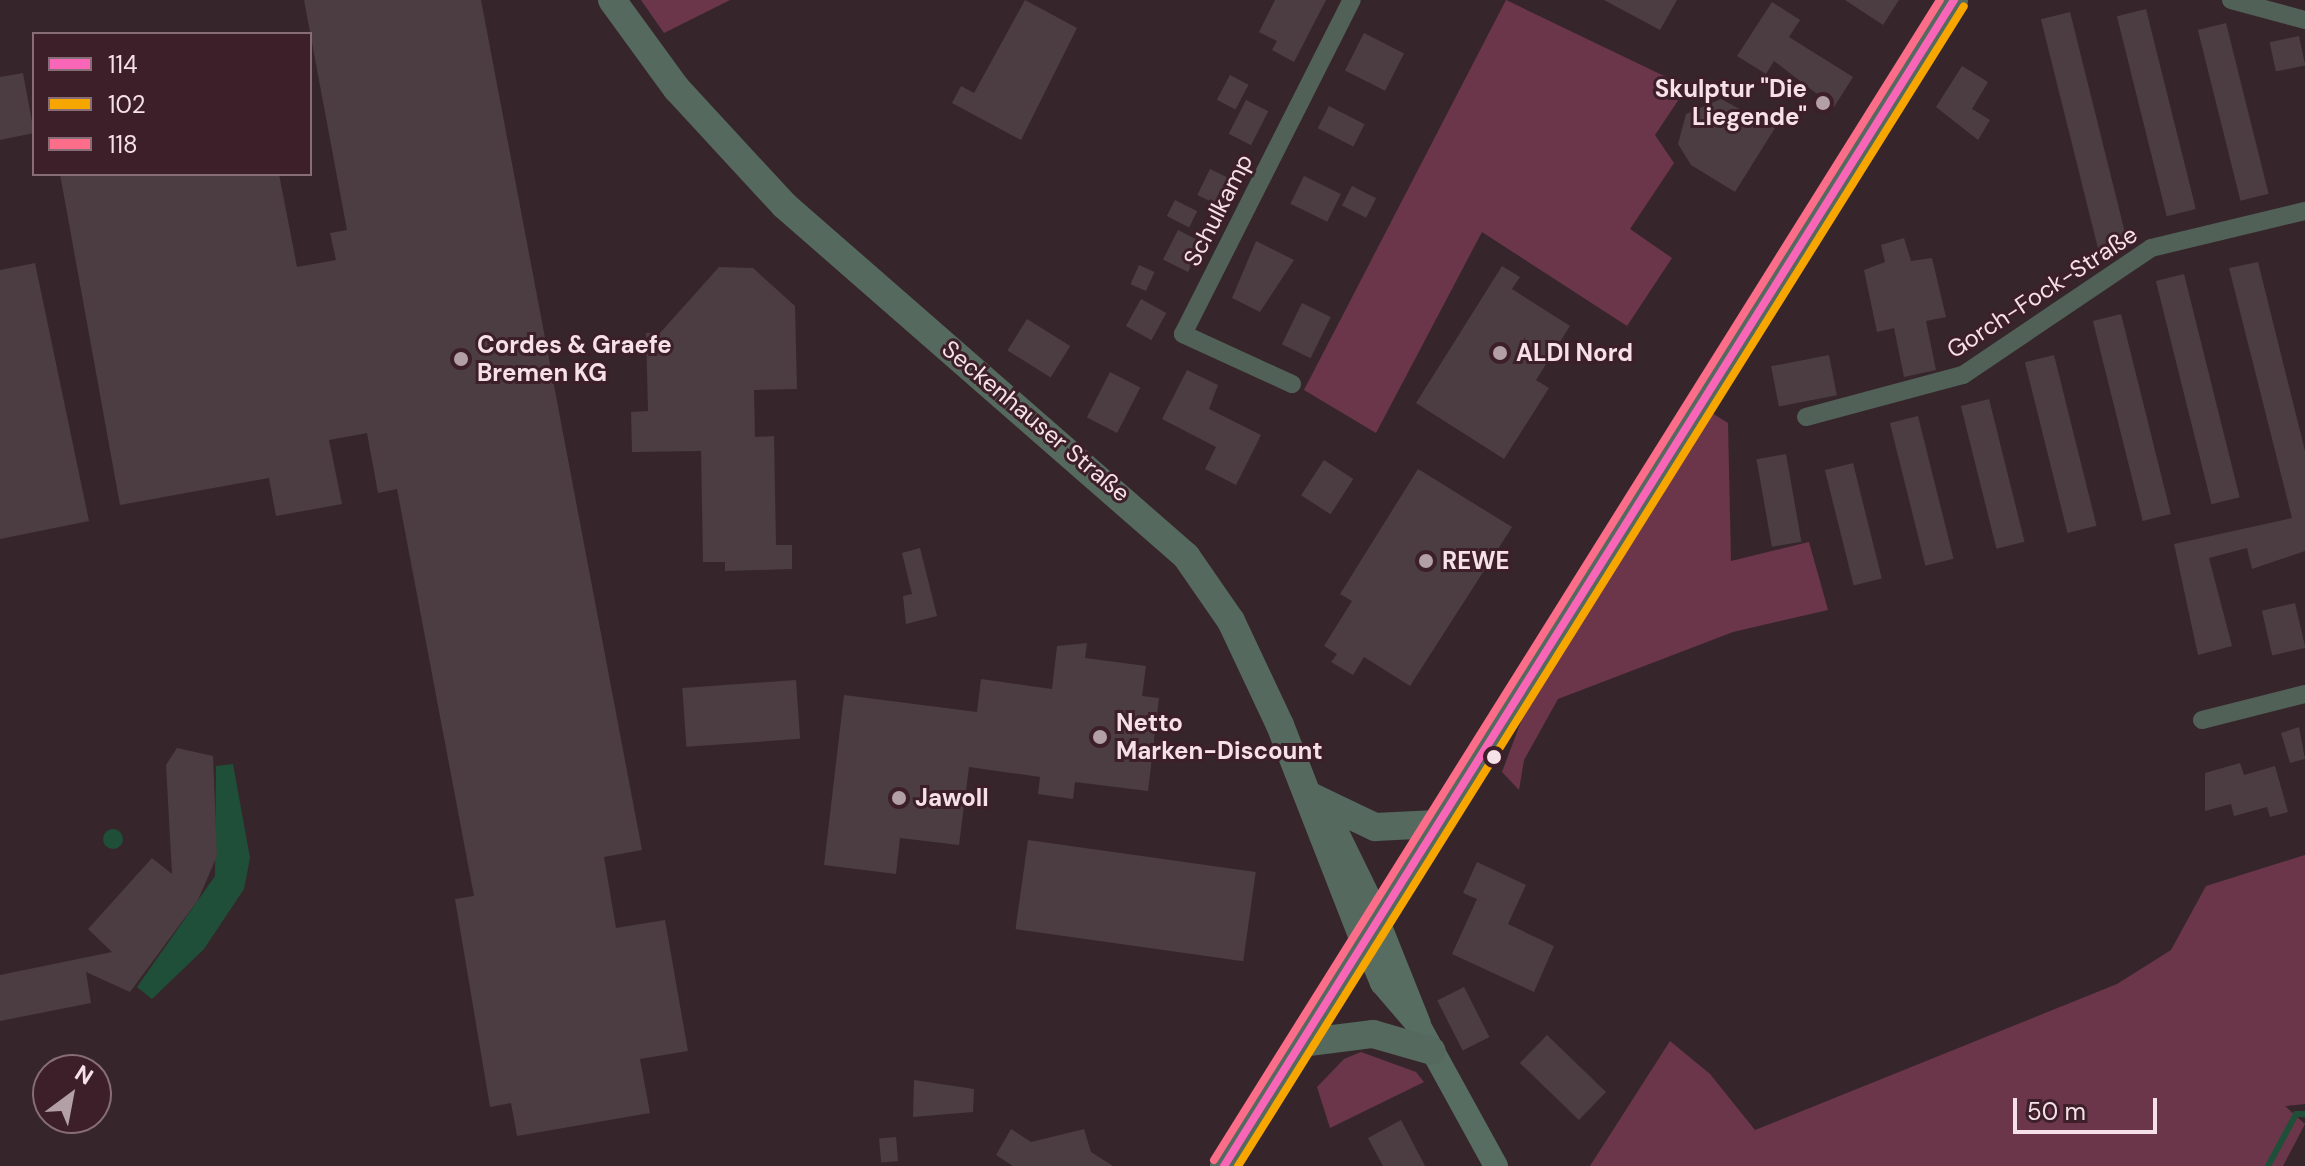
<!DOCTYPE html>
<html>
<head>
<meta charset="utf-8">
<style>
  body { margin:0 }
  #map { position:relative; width:2305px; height:1166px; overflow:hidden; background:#36262c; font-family:"DM Sans",sans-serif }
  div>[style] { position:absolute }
  .green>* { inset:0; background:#6b364a }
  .water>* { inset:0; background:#1f4f39 }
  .round { border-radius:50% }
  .stream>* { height:6px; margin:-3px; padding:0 3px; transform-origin:3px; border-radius:3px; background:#1f4f39 }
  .building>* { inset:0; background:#4b3d42; transform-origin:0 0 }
  .street>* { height:18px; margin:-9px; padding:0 9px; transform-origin:9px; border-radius:9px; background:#516158 }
  .secondary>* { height:24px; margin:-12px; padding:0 12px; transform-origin:12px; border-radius:12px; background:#576d62 }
  .primary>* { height:28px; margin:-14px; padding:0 14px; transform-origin:14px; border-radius:14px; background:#55695f }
  .bus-1>* { height:8px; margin:-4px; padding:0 4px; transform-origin:4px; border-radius:4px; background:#fa66b7 }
  .bus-2>* { height:8px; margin:-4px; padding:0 4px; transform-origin:4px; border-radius:4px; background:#f7a600 }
  .bus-3>* { height:8px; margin:-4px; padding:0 4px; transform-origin:4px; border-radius:4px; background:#fb6d88 }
  .dots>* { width:22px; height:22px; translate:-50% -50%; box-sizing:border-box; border:4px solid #3d1f2a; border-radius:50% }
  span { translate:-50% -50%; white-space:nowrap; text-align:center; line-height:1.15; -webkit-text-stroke:6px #3d1f2a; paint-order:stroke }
  .poi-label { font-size:24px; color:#f5e1e7; font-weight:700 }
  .right { translate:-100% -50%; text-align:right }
  .left { translate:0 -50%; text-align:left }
  .street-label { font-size:24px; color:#f5e1e7 }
  .legend { position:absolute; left:32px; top:32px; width:280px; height:144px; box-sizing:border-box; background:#3d1f2a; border:2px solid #876d76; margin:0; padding:10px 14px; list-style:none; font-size:24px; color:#f5e1e7 }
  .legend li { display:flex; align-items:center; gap:16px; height:40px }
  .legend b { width:40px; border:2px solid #876d76 }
  .north { position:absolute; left:32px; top:1054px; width:80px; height:80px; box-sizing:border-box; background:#3d1f2a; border:2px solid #876d76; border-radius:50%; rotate:32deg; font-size:22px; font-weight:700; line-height:32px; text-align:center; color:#f5e1e7 }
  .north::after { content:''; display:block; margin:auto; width:28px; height:36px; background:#b2a0a6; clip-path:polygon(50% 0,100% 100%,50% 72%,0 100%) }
  .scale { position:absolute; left:2013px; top:1098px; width:144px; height:36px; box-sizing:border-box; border:4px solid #f5e1e7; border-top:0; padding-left:10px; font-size:24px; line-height:28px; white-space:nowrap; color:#f5e1e7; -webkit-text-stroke:6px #3d1f2a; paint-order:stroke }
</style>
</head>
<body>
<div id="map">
  <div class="green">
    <div style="clip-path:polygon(641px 0,730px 0,664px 33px)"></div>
    <div style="clip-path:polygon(1506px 0,1687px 87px,1655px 135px,1674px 163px,1630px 229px,1672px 258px,1627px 326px,1482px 232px,1376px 433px,1304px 390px)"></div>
    <div style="clip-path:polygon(1712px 413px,1728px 423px,1731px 561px,1809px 542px,1828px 610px,1733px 632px,1558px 699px,1524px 760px,1519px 790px,1502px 772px,1522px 719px)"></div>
    <div style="clip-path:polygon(2305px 855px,2305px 1104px,2285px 1106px,2305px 1124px,2283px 1166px,1590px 1166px,1670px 1041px,1710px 1074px,1755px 1130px,2117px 984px,2171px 950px,2206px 886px)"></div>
    <div style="clip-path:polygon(1361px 1052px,1416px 1072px,1424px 1082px,1330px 1128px,1317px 1087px,1344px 1059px)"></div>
  </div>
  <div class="water">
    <div style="clip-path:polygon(233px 764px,250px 858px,244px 889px,204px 949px,152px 999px,137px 987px,215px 876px,216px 766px)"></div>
    <div class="round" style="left:103px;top:829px;width:20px;height:20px"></div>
  </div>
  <div class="stream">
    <div style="left:2268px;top:1166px;width:59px;rotate:-61.7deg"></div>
    <div style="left:2296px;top:1114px;width:9px"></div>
  </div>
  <div class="building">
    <div style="clip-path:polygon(304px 0,481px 0,642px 850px,604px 857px,616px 928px,665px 920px,688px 1051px,640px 1059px,650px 1113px,517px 1136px,511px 1103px,490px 1107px,455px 899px,474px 896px,397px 489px,378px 493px,367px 433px,329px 440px,342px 504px,276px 516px,269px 478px,120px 505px,60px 174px,279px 174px,297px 267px,336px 260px,330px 233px,347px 230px)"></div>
    <div style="clip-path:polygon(1025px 0,1077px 28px,1021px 140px,952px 103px,961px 86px,974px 93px)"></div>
    <div style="clip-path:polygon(1275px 0,1326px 0,1294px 62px,1272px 50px,1277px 41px,1259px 32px)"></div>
    <div style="clip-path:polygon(1604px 0,1677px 0,1660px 30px)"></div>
    <div style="clip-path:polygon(1845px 0,1899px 0,1883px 25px)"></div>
    <div style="clip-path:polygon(1772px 2px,1800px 20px,1789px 37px,1853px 77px,1834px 107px,1774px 61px,1766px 74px,1737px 56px)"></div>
    <div style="left:2146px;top:9px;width:206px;height:30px;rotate:76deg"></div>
    <div style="left:2070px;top:12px;width:236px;height:30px;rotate:76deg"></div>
    <div style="left:2226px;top:23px;width:176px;height:29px;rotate:76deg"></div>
    <div style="left:1364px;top:33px;width:45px;height:42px;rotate:27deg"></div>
    <div style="left:2299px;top:36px;width:30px;height:30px;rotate:78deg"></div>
    <div style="clip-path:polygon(1962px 66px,1988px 82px,1972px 109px,1990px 120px,1978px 140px,1936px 107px)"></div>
    <div style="clip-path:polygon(23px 73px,34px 133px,0 140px,0 77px)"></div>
    <div style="left:1230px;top:75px;width:21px;height:28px;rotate:28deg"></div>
    <div style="clip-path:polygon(1721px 99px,1775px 128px,1735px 192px,1691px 165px,1678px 144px,1686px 114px)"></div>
    <div style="left:1246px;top:100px;width:25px;height:38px;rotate:27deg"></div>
    <div style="left:1329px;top:106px;width:40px;height:25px;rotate:27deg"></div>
    <div style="left:1210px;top:169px;width:28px;height:29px;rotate:26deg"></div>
    <div style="left:1304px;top:176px;width:41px;height:31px;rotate:26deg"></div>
    <div style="left:1352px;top:186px;width:27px;height:22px;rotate:27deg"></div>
    <div style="left:1175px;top:200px;width:25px;height:18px;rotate:27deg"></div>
    <div style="left:1178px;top:230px;width:28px;height:33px;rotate:27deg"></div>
    <div style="clip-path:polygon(1904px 238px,1911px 261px,1932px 258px,1946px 317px,1926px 321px,1936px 370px,1904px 377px,1894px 328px,1877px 332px,1864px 270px,1885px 262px,1881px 245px)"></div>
    <div style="clip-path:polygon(1256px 241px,1294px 260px,1260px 312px,1232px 298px)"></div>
    <div style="clip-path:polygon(2258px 262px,2305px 451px,2305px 551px,2252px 569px,2247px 548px,2209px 558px,2232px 646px,2198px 655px,2174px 544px,2292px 518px,2229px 268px)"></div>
    <div style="clip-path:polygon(35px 263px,89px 521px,0 539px,0 270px)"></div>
    <div style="left:1139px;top:265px;width:17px;height:21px;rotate:24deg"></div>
    <div style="clip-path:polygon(1502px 266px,1520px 277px,1512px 289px,1570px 326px,1536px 380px,1549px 388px,1504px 459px,1416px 403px)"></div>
    <div style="clip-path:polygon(719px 267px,753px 268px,795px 306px,797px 389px,754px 390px,755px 437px,774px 436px,776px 545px,792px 545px,792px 569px,725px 571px,725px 562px,703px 562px,701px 451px,632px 452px,631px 412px,648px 411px,646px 333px,660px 333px)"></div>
    <div style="left:2184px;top:274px;width:230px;height:29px;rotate:76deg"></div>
    <div style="left:1141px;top:299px;width:29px;height:31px;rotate:29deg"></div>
    <div style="left:1302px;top:303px;width:32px;height:46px;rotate:26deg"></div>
    <div style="left:2121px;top:314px;width:206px;height:29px;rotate:76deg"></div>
    <div style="left:1027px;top:319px;width:51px;height:37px;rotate:32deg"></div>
    <div style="left:1829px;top:355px;width:41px;height:59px;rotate:79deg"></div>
    <div style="left:2054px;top:355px;width:176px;height:30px;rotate:76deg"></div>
    <div style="clip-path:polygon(1187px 370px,1218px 385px,1209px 409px,1261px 435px,1236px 485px,1205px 469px,1216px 447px,1162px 419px)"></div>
    <div style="left:1110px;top:372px;width:34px;height:51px;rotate:27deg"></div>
    <div style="left:1989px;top:399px;width:147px;height:29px;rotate:76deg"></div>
    <div style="left:1918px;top:416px;width:147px;height:29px;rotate:76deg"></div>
    <div style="left:1786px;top:454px;width:89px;height:30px;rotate:80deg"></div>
    <div style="left:1324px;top:460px;width:35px;height:42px;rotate:33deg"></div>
    <div style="left:1853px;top:463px;width:119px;height:29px;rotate:76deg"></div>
    <div style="clip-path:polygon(1418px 469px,1512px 527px,1410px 686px,1364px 657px,1353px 675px,1331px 662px,1337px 654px,1324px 646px,1352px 601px,1340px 594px)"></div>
    <div style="clip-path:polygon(920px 548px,937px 616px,906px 624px,903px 596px,912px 594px,902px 553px)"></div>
    <div style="left:2295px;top:603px;width:46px;height:34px;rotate:77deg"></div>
    <div style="clip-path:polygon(1087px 643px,1085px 658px,1146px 666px,1142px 696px,1159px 698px,1148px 791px,1075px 782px,1073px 799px,1038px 794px,1040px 777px,969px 767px,959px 845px,900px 838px,896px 874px,824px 865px,844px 695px,977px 712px,981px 679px,1052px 689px,1057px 646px)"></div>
    <div style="left:796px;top:680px;width:59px;height:114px;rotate:86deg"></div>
    <div style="clip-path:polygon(2299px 727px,2305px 759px,2290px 763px,2281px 733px)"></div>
    <div style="clip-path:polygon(177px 748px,213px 756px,217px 856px,198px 900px,130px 992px,86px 972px,91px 1003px,0 1021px,0 975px,112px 952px,88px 929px,152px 858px,172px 874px,166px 765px)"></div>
    <div style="clip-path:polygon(2240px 763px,2244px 775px,2275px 766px,2288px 812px,2270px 817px,2267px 807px,2234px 816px,2231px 804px,2205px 811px,2205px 773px)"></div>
    <div style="left:1028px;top:840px;width:230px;height:90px;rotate:8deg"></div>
    <div style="clip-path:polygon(1477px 862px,1526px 885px,1508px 924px,1554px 946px,1534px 992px,1452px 954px,1477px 899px,1463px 893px)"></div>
    <div style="left:1464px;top:987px;width:56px;height:30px;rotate:63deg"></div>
    <div style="left:1547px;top:1035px;width:82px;height:39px;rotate:44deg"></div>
    <div style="clip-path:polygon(914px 1080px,974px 1089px,973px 1112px,913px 1117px)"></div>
    <div style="clip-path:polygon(1401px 1120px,1425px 1166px,1383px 1166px,1368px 1138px)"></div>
    <div style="clip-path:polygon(1011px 1129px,1031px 1142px,1084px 1129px,1091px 1152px,1113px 1166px,1013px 1166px,996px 1155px)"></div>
    <div style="left:896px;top:1137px;width:24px;height:17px;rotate:85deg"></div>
  </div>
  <div class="street">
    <div style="left:2231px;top:0;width:77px;rotate:15.1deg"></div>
    <div style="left:1292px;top:384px;width:120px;rotate:-155.4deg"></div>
    <div style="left:1183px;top:334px;width:374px;rotate:-63.2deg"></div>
    <div style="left:1806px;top:417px;width:163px;rotate:-15deg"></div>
    <div style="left:1963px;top:375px;width:227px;rotate:-34deg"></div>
    <div style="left:2151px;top:248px;width:158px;rotate:-13.5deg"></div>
    <div style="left:2202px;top:720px;width:106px;rotate:-14.2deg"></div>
  </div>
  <div class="secondary">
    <div style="left:1377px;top:919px;width:113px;rotate:68.2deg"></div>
    <div style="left:1364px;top:940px;width:47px;rotate:67.3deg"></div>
    <div style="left:1382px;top:983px;width:57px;rotate:49.3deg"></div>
    <div style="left:1419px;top:1026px;width:160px;rotate:61.2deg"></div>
  </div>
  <div class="primary">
    <div style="left:612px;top:0;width:110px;rotate:53.9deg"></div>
    <div style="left:677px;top:89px;width:158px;rotate:47.3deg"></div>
    <div style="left:784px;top:205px;width:534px;rotate:41.13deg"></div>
    <div style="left:1186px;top:556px;width:79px;rotate:55.3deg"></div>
    <div style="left:1231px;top:621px;width:115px;rotate:64.8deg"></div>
    <div style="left:1280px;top:725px;width:231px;rotate:68.7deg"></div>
    <div style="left:1312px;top:797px;width:70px;rotate:25.5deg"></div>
    <div style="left:1375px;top:827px;width:62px;rotate:-2.8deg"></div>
    <div style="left:1332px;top:827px;width:102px;rotate:63.9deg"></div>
    <div style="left:1301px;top:1043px;width:73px;rotate:-7.1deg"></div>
    <div style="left:1373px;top:1034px;width:61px;rotate:16.1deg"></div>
    <div style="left:1224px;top:1166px;width:1376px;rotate:-57.95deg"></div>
  </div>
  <div class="bus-1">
    <div style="left:1224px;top:1166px;width:1376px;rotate:-57.95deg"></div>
  </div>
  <div class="bus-2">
    <div style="left:1238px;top:1166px;width:1368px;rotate:-57.96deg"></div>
  </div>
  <div class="bus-3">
    <div style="left:1214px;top:1160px;width:1368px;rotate:-57.96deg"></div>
  </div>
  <div class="dots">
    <div style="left:1823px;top:103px;background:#b2a0a6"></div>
    <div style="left:1500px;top:353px;background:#b2a0a6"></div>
    <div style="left:461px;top:359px;background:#b2a0a6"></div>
    <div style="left:1426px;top:561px;background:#b2a0a6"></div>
    <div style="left:1100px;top:737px;background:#b2a0a6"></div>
    <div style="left:1494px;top:757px;background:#f5e1e7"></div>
    <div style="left:899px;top:798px;background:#b2a0a6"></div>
  </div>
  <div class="poi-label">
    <span class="right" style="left:1807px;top:103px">Skulptur "Die<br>Liegende"</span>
    <span class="left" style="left:477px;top:359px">Cordes &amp; Graefe<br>Bremen KG</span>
    <span class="left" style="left:1516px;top:353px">ALDI Nord</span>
    <span class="left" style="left:1442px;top:561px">REWE</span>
    <span class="left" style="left:1116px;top:737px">Netto<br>Marken-Discount</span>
    <span class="left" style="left:915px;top:798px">Jawoll</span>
  </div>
  <div class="street-label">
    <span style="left:1218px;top:210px;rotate:-63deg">Schulkamp</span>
    <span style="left:2042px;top:292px;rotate:-33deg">Gorch-Fock-Straße</span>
    <span style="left:1036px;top:421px;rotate:40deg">Seckenhauser Straße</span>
  </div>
  <ul class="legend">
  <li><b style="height:10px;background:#fa66b7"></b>114</li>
  <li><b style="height:10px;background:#f7a600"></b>102</li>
  <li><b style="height:10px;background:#fb6d88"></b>118</li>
  </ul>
  <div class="north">N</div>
  <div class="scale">50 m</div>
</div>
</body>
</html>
